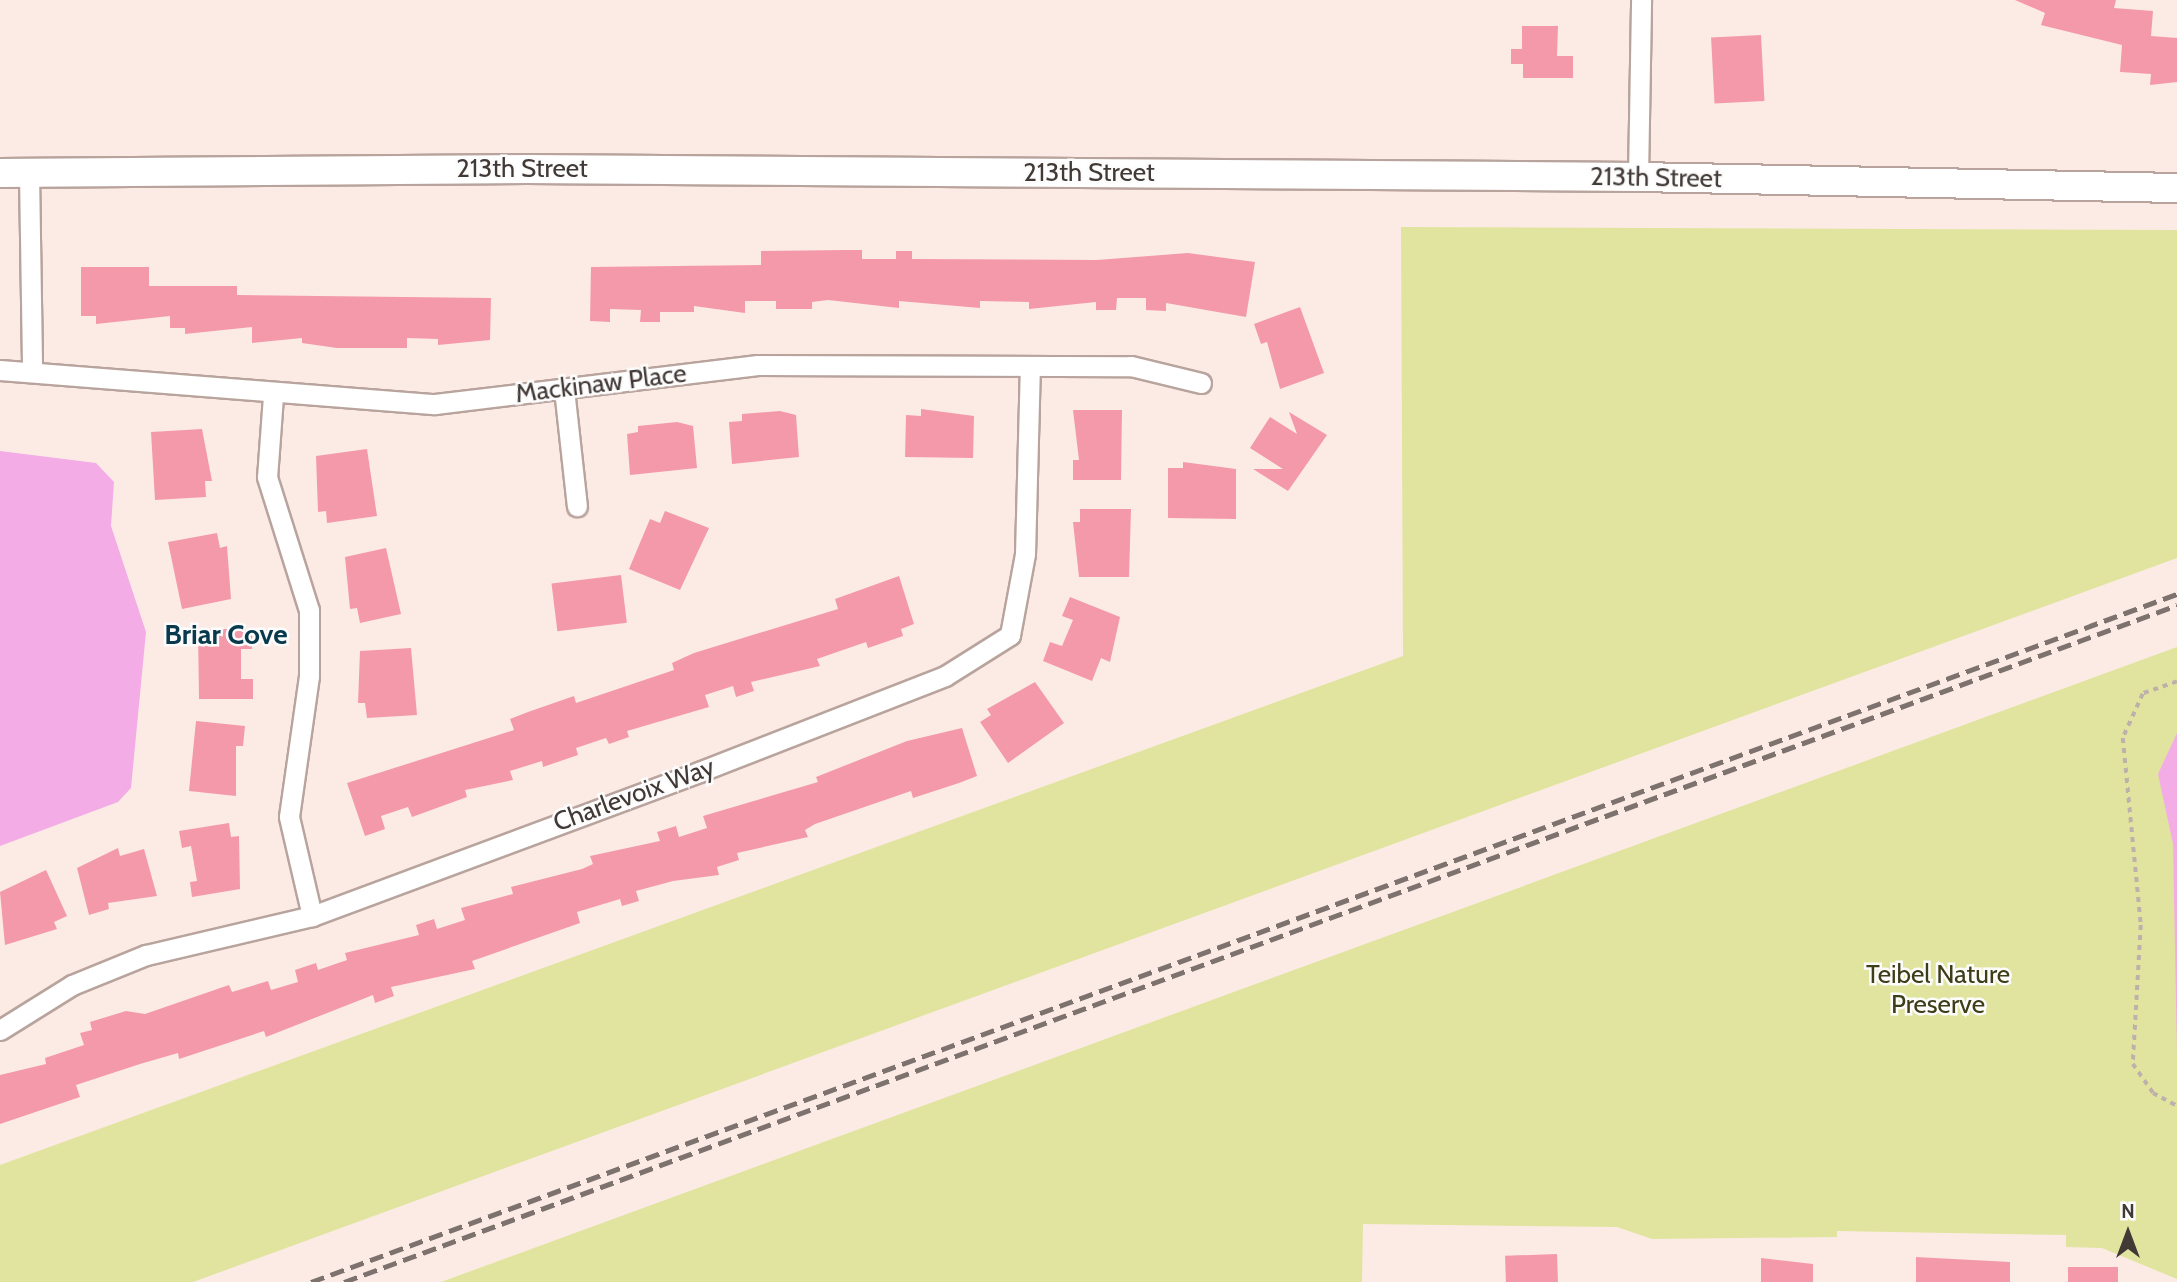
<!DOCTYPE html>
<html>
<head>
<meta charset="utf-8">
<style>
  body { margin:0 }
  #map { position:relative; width:2177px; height:1282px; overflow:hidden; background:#fcebe5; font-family:Cabin,sans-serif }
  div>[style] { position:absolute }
  .green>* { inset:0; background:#e1e49e }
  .water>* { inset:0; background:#f3ace5 }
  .building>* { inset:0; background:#f499aa; transform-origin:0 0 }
  .path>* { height:3.5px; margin-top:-1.75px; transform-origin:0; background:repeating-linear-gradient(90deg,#beb0ab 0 5px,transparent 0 10px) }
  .roads { filter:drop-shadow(2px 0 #b8a49d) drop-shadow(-2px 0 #b8a49d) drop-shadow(0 2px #b8a49d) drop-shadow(0 -2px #b8a49d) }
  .street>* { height:19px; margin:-9.5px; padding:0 9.5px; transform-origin:9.5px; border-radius:9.5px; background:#fff }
  .secondary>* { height:28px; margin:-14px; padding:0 14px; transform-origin:14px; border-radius:14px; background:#fff }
  .rail>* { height:5px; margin-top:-2.5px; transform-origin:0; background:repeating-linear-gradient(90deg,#7d726e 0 14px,transparent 0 21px) }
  span { translate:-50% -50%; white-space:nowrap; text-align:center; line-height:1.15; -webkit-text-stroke:5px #fcfcfc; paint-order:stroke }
  .street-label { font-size:26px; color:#413936 }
  .park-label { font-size:26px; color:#3d3d18 }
  .neighbourhood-label { font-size:28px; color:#08394d; font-weight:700 }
  .north { position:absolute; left:2093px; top:1198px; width:70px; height:70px; -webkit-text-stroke:5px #fcfcfc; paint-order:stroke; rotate:0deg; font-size:19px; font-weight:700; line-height:28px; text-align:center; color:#413936 }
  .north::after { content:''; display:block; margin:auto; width:24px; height:32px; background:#413936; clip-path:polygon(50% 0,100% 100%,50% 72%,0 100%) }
</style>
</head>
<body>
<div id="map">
  <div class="green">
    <div style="clip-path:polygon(1401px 227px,2177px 230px,2177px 558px,193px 1282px,0 1282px,0 1165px,1403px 656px)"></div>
    <div style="clip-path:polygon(2177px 647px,2177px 1279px,2102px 1248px,2066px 1247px,2066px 1235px,1837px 1231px,1837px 1237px,1652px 1239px,1617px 1227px,1363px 1224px,1362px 1282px,441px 1282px)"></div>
  </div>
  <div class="water">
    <div style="clip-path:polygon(0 451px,96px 463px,114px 482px,111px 526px,146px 632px,131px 788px,118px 802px,0 846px)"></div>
    <div style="clip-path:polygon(2177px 733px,2177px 1054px,2173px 844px,2158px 774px)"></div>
  </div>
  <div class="building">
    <div style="clip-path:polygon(2015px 0,2116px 0,2114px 8px,2153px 11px,2151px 36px,2177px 38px,2177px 82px,2150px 85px,2151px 74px,2120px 72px,2122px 45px,2041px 25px,2045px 13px)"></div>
    <div style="clip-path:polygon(1522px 26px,1558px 26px,1557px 56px,1573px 56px,1573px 78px,1523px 78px,1523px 64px,1511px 64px,1511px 49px,1522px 49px)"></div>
    <div style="left:1761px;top:35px;width:66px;height:50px;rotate:87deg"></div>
    <div style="clip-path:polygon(845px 250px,862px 250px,862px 259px,896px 259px,896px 251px,912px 251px,912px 259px,1097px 260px,1188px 253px,1255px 262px,1246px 317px,1166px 303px,1166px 311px,1146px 310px,1146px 298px,1117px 298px,1116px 310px,1096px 310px,1096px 302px,1029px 309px,1029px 302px,980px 301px,980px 308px,899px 301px,899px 308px,828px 300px,812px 302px,812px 309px,776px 309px,776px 301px,745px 301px,745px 313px,694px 306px,694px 312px,660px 312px,660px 322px,640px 322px,641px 310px,610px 309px,610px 322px,590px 321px,591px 267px,761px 265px,761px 251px)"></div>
    <div style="clip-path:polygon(81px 267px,149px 267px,149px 286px,237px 286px,237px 295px,491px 298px,490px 340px,438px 345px,438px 339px,407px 338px,407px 348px,337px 348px,302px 343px,302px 338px,252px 343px,252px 327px,185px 334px,185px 328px,170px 328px,170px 316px,96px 324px,96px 316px,81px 316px)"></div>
    <div style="clip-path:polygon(1300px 307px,1324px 373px,1280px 389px,1267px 342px,1261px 344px,1254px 324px)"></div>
    <div style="clip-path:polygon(921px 409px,974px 416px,973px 458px,905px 457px,906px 415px,921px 416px)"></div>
    <div style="clip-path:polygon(1073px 410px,1122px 410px,1121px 480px,1073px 480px,1073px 460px,1079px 460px)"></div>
    <div style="clip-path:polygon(780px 411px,796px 415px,799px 457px,732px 464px,729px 422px,742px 421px,742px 414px)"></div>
    <div style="clip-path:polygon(1289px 412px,1327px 435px,1288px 491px,1253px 469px,1283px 469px,1250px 448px,1270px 417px,1297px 434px)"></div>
    <div style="clip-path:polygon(677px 422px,693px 426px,697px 468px,630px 475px,627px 434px,638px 432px,638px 426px)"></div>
    <div style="clip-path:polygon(202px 429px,212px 481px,205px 481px,206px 497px,155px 500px,151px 432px)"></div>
    <div style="clip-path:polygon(367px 449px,377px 516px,327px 523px,326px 511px,318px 512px,316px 456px)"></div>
    <div style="clip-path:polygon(1183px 462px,1236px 469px,1236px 519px,1168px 518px,1168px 468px,1183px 468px)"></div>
    <div style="clip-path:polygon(1080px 509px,1131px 509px,1129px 577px,1079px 577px,1073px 522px,1080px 522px)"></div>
    <div style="clip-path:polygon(665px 511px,709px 528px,680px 590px,629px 569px,650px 519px,660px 523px)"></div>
    <div style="clip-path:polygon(217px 533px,220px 548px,227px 546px,231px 599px,182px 609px,168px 542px)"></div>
    <div style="clip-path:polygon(386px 548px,401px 614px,360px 623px,357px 608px,350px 609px,345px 557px)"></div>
    <div style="left:621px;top:575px;width:48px;height:70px;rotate:83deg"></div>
    <div style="clip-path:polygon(899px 576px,914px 624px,901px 629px,903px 636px,868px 648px,866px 642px,817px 659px,820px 666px,751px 682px,754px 691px,736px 697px,733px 686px,705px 695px,709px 707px,627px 731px,629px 737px,609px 744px,606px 738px,576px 748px,578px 755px,543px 767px,542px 761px,510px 771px,513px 780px,465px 790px,467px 797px,412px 817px,408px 807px,381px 816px,385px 829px,365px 836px,347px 783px,514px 730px,510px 719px,528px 712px,574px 696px,576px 703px,674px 670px,672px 663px,694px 653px,838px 609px,835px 599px)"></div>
    <div style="clip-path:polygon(1070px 597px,1120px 617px,1110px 662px,1101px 658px,1092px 681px,1043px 661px,1050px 642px,1062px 646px,1073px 620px,1062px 616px)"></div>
    <div style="clip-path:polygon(198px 629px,252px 629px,252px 649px,241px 649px,241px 679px,253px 679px,253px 699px,199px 699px)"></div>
    <div style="clip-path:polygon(411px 648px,417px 715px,367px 718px,365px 703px,358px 703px,360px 651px)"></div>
    <div style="clip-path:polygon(1035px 682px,1064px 723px,1008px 763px,980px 722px,991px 715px,987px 709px)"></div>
    <div style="clip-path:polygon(196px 721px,245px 726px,243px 746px,236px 746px,236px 796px,189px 791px)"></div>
    <div style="clip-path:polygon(962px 728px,977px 776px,959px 783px,913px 798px,911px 791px,815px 824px,805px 830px,808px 837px,737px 853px,739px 860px,717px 867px,719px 875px,673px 881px,636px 891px,639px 901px,622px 906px,620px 899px,577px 912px,580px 923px,472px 961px,475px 969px,391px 987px,394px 996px,375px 1003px,373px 995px,266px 1037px,264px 1031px,179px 1059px,178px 1053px,140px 1064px,76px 1085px,80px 1097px,0 1124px,0 1075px,46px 1064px,45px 1058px,84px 1045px,80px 1033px,92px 1030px,90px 1022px,126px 1011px,145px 1014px,229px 985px,232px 992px,268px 981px,271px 990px,298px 982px,295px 970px,316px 963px,318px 970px,347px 960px,345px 953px,419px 935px,416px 925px,434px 919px,437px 929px,465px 920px,461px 908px,513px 894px,511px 887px,582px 869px,593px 864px,590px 856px,660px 841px,657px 832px,676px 826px,679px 837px,707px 828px,703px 816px,818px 782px,816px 777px,907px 741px)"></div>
    <div style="clip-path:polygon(229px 823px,231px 837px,239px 836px,240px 889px,192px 897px,190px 882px,197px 881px,191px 846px,182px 848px,179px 831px)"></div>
    <div style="clip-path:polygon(118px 848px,120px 856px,144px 849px,157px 896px,108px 903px,109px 909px,89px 915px,77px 868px)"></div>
    <div style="clip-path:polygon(46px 870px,67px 916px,54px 922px,57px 929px,5px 945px,0 892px)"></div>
    <div style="left:1557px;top:1254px;width:28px;height:52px;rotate:88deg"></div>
    <div style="clip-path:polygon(1916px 1257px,2010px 1262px,2010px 1282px,1916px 1282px)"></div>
    <div style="clip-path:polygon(1761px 1258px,1813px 1264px,1813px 1282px,1761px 1282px)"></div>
    <div style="left:2068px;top:1267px;width:50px;height:15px"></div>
  </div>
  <div class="path">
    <div style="left:2177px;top:682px;width:36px;rotate:161deg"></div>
    <div style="left:2143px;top:694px;width:48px;rotate:114.4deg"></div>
    <div style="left:2123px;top:738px;width:188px;rotate:84.5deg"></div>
    <div style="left:2141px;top:925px;width:139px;rotate:93.3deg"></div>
    <div style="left:2133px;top:1064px;width:35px;rotate:55deg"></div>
    <div style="left:2153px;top:1093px;width:27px;rotate:28deg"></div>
  </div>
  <div class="roads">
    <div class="street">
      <div style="left:29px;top:173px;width:195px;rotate:89.1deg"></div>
      <div style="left:1638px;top:177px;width:177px;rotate:-89deg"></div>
      <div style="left:0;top:370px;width:436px;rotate:4.5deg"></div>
      <div style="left:435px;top:404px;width:325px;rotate:-6.9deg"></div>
      <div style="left:758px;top:365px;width:373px;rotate:0.2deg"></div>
      <div style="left:1131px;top:366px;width:72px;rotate:13.7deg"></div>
      <div style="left:564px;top:389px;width:118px;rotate:83.7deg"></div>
      <div style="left:273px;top:396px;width:81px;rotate:94.2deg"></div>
      <div style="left:267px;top:477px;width:139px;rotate:72.5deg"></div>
      <div style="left:309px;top:610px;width:66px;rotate:90deg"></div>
      <div style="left:309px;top:676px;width:142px;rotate:98.1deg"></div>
      <div style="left:289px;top:817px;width:102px;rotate:76.9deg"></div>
      <div style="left:0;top:1030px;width:85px;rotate:-32deg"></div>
      <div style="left:72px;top:985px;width:80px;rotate:-22.1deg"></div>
      <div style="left:146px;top:955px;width:171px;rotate:-13.2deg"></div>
      <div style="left:312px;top:916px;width:413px;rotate:-20.4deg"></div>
      <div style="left:699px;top:772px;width:264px;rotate:-21.3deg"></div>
      <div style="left:945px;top:676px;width:77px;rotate:-32.2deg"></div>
      <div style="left:1010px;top:635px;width:82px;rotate:-79.5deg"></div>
      <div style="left:1025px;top:554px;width:187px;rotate:-88.5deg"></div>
    </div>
    <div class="secondary">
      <div style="left:0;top:173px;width:527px;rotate:-0.43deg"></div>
      <div style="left:527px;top:169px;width:1111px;rotate:0.41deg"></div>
      <div style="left:1638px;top:177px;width:539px;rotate:1.17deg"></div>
    </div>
  </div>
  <div class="rail">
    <div style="left:311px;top:1282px;width:1989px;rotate:-20.24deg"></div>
    <div style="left:344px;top:1282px;width:1954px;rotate:-20.27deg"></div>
  </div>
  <div class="street-label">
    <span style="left:522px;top:169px">213th Street</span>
    <span style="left:1089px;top:173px">213th Street</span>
    <span style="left:1656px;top:178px;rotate:1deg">213th Street</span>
    <span style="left:601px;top:384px;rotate:-7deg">Mackinaw Place</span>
    <span style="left:634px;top:795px;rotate:-20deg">Charlevoix Way</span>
  </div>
  <div class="park-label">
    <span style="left:1938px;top:990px">Teibel Nature<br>Preserve</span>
  </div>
  <div class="neighbourhood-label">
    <span style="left:226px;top:634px">Briar Cove</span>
  </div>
  <div class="north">N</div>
</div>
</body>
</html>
